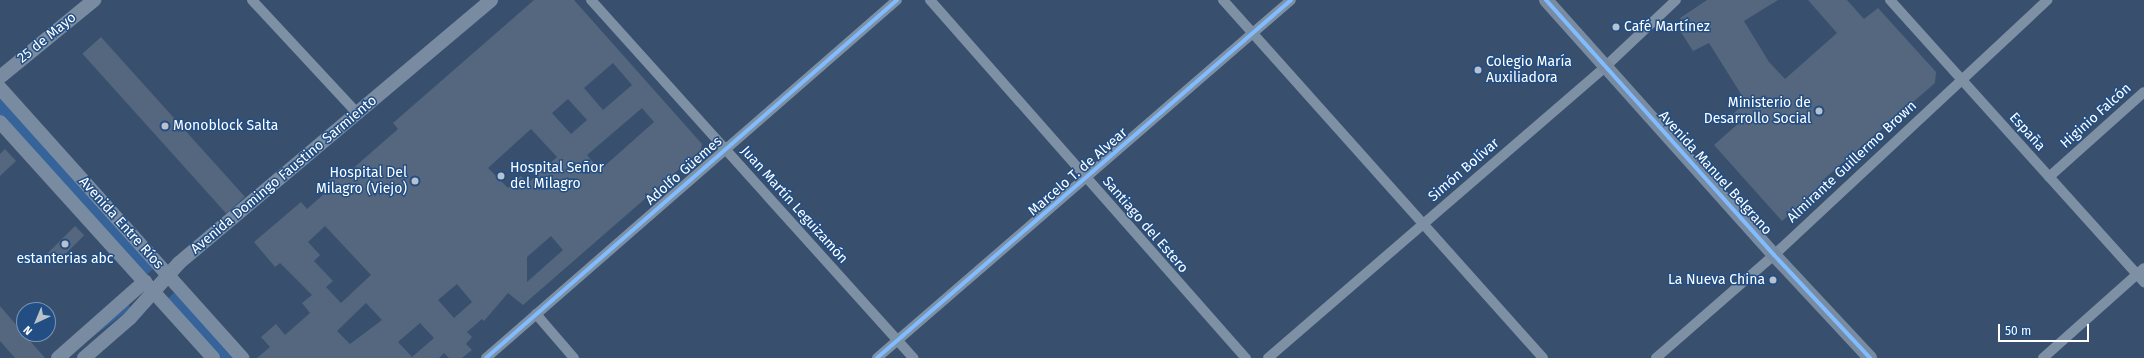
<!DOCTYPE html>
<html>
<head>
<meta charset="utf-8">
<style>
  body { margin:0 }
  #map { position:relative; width:2144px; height:358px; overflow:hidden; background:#38506e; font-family:"Fira Sans",sans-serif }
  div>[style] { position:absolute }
  .green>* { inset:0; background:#36649a; transform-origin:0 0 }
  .building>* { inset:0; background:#54677e; transform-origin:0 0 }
  .street>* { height:10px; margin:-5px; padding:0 5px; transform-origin:5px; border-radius:5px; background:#7e90a4 }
  .secondary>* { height:14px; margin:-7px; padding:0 7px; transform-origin:7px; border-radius:7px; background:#798ba0 }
  .cycleway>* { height:4px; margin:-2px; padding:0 2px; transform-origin:2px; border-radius:2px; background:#80bcff }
  .dots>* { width:11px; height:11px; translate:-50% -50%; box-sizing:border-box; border:2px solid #224e84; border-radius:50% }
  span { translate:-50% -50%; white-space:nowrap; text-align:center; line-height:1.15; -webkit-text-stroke:3px #224e84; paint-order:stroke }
  .poi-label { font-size:14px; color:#fff }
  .left { translate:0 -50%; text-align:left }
  .right { translate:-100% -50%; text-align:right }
  .street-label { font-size:14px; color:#fff }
  .north { position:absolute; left:16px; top:302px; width:40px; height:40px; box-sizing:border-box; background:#224e84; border:1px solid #7a95b5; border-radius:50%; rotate:224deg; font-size:11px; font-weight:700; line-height:16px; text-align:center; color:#fff }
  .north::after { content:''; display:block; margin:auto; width:14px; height:18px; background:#b9c2cc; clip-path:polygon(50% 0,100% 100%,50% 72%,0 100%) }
  .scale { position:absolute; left:1998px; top:324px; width:91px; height:18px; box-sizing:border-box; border:2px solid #fff; border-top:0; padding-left:5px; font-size:12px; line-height:14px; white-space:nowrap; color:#fff; -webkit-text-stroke:3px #224e84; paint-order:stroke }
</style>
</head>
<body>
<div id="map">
  <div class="green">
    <div style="left:0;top:97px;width:230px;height:14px;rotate:48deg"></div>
    <div style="left:175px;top:292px;width:89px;height:10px;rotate:48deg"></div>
    <div style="left:128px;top:304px;width:5px;height:82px;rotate:53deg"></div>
  </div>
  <div class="building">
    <div style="clip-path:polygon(evenodd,534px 0,574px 0,702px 144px,701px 150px,523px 305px,508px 293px,484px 321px,482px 319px,467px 332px,472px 337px,466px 344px,472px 350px,462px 358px,449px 358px,444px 353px,439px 358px,257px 358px,270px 347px,261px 337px,276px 324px,285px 335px,310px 313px,302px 303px,312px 295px,280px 263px,275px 267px,254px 242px,301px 202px,307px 209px,325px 193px,320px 188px,337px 173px,342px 178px,398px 129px,393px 123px,534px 0,613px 63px,632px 85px,603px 110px,584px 88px,613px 63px,534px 0,568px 99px,587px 120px,571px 134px,552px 113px,568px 99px,534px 0,642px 108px,654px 122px,600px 170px,587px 155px,642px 108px,534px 0,531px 129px,557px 157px,528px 183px,521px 176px,508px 188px,488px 168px,531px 129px,534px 0,325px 226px,371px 275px,341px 303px,326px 287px,333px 281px,314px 261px,320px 255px,308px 242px,325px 226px,534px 0,551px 236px,563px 250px,527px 282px,527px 257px,551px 236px,534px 0,457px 284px,472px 302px,454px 318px,438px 300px,457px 284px,534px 0,366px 303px,382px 320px,350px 344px,337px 331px,366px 303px,534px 0,420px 323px,434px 338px,412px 357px,398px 342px,420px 323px)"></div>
    <div style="clip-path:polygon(1707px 0,1778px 0,1744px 21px,1769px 62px,1785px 79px,1837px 33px,1808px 0,1847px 0,1864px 19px,1878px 8px,1936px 72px,1935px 83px,1824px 179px,1827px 182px,1782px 221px,1714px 145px,1740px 122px,1733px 114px,1746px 102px,1709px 43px,1693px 51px,1679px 29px,1685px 27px,1680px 18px)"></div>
    <div style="left:101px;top:37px;width:215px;height:25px;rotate:48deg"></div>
    <div style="clip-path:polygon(5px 149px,16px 161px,0 176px,0 154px)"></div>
    <div style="left:75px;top:226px;width:13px;height:40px;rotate:45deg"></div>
    <div style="clip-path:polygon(0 306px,24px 334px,45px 358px,15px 358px,0 341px)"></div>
  </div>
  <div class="street">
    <div style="left:252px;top:0;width:156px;rotate:47.1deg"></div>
    <div style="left:591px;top:0;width:482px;rotate:48deg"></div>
    <div style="left:930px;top:0;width:478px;rotate:48.6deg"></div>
    <div style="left:1223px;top:0;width:480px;rotate:48.2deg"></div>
    <div style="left:1890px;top:0;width:380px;rotate:48deg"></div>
    <div style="left:2049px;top:177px;width:127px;rotate:-41.8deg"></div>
    <div style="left:536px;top:314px;width:58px;rotate:49.2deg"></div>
    <div style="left:486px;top:358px;width:545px;rotate:-41.06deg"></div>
    <div style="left:877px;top:358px;width:547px;rotate:-40.85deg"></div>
    <div style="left:1268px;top:358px;width:447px;rotate:-40.8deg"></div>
    <div style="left:1606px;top:66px;width:96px;rotate:-43.3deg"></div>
    <div style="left:1656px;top:358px;width:157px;rotate:-41.1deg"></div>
    <div style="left:1774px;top:255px;width:374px;rotate:-43deg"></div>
    <div style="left:2043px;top:358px;width:135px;rotate:-41.7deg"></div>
  </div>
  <div class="secondary">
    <div style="left:1546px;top:0;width:342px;rotate:48.2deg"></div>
    <div style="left:1774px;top:255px;width:141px;rotate:47deg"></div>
    <div style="left:0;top:77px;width:122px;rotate:-39.3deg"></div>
    <div style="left:0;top:88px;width:363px;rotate:48.1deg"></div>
    <div style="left:0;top:122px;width:318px;rotate:47.9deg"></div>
    <div style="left:58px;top:358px;width:116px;rotate:-41.5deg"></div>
    <div style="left:84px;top:358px;width:61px;rotate:-41deg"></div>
    <div style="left:130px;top:318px;width:74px;rotate:-48.3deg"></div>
    <div style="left:179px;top:263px;width:408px;rotate:-40.1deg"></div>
  </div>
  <div class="cycleway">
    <div style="left:1546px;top:0;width:342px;rotate:48.2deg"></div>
    <div style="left:1774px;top:255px;width:141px;rotate:47deg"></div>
    <div style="left:486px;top:358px;width:545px;rotate:-41.06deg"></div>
    <div style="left:877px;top:358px;width:547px;rotate:-40.85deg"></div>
  </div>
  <div class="dots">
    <div style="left:1616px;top:27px;background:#b9c2cc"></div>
    <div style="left:1478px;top:70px;background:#b9c2cc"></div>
    <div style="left:1819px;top:111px;background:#b9c2cc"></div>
    <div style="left:165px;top:126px;background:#b9c2cc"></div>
    <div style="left:501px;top:176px;background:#b9c2cc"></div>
    <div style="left:415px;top:181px;background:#b9c2cc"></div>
    <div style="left:65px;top:244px;background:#b9c2cc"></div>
    <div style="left:1773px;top:280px;background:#b9c2cc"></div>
  </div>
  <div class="poi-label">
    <span class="left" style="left:1624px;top:27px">Café Martínez</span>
    <span class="left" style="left:1486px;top:70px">Colegio María<br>Auxiliadora</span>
    <span class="right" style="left:1811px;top:111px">Ministerio de<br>Desarrollo Social</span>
    <span class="left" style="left:173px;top:126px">Monoblock Salta</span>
    <span class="left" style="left:510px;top:176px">Hospital Señor<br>del Milagro</span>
    <span class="right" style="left:407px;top:181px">Hospital Del<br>Milagro (Viejo)</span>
    <span style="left:65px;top:259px">estanterias abc</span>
    <span class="right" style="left:1765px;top:280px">La Nueva China</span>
  </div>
  <div class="street-label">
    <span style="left:47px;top:38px;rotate:-39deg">25 de Mayo</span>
    <span style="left:2096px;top:116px;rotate:-42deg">Higinio Falcón</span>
    <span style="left:2027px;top:132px;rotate:48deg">España</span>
    <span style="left:1852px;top:162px;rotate:-43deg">Almirante Guillermo Brown</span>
    <span style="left:1464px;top:170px;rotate:-41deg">Simón Bolívar</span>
    <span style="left:684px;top:171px;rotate:-41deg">Adolfo Güemes</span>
    <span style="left:1078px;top:172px;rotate:-41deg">Marcelo T. de Alvear</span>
    <span style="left:1715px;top:173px;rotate:48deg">Avenida Manuel Belgrano</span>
    <span style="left:284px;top:175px;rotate:-40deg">Avenida Domingo Faustino Sarmiento</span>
    <span style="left:794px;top:205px;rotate:48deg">Juan Martín Leguizamón</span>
    <span style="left:121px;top:223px;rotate:48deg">Avenida Entre Ríos</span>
    <span style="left:1145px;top:225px;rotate:49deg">Santiago del Estero</span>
  </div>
  <div class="north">N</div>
  <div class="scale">50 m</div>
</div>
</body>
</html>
